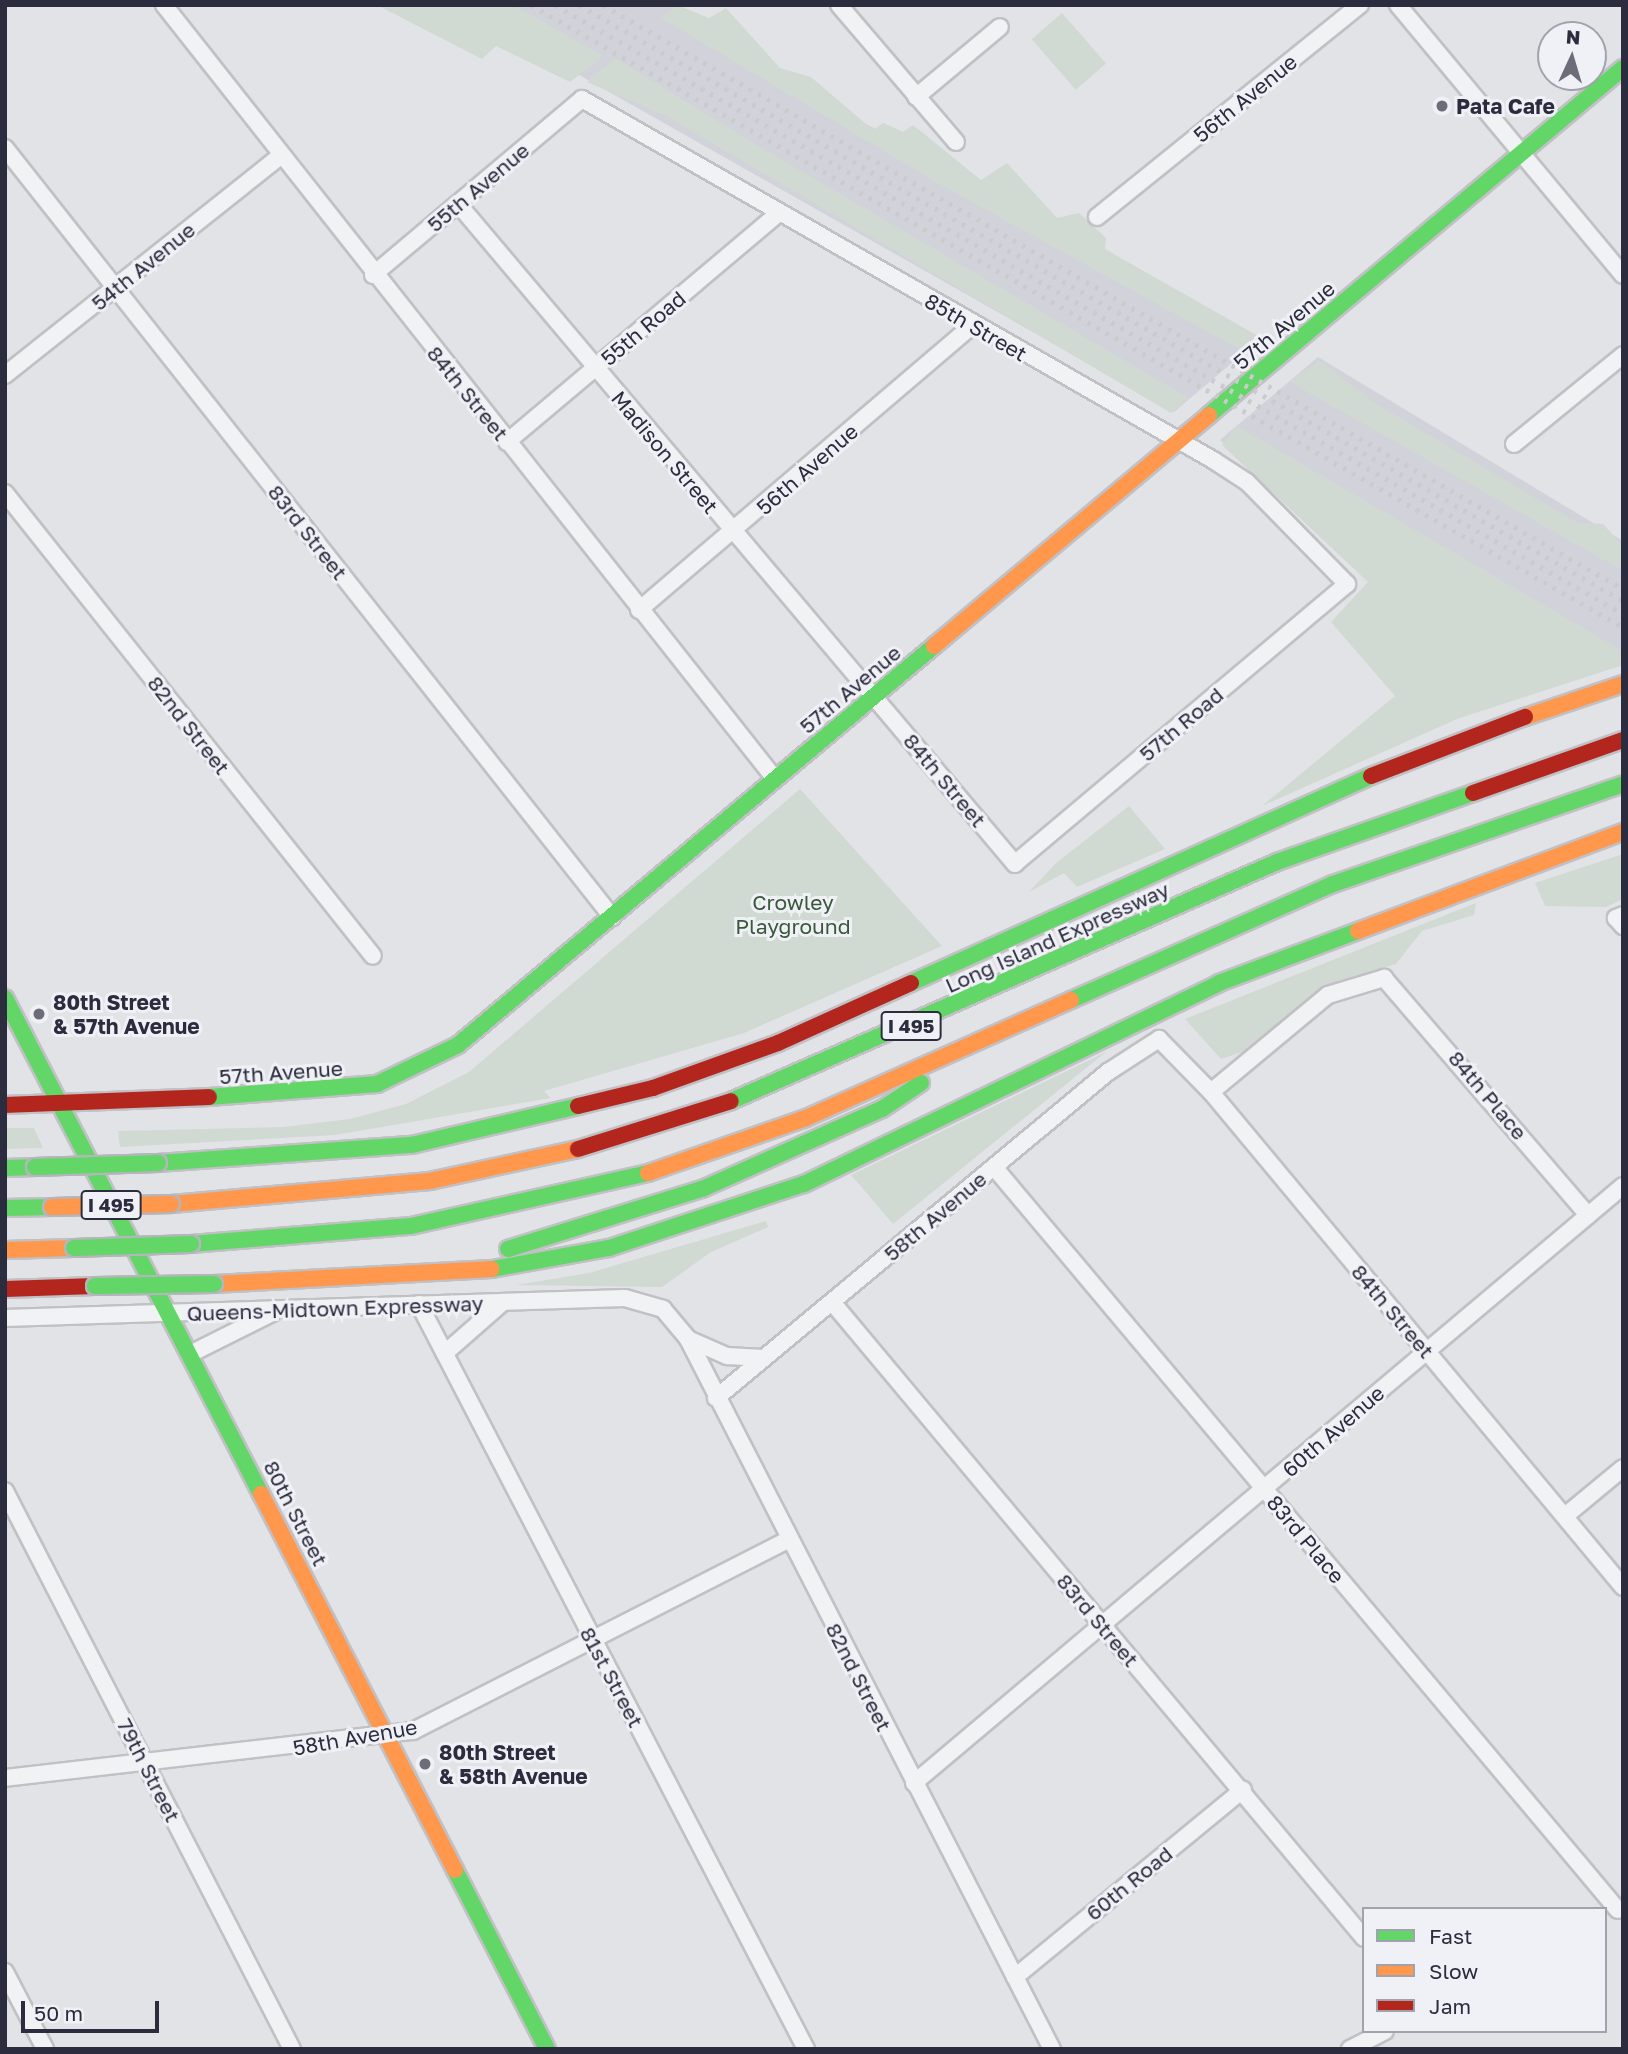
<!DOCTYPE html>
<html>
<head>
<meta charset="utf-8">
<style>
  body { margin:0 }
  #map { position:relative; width:1628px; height:2054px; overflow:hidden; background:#e2e3e7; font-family:"Golos Text",sans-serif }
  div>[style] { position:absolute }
  .built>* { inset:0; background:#d1d2da }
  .green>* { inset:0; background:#d1d9d3; transform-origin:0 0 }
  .roads { filter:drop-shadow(2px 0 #c1c1c5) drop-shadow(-2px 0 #c1c1c5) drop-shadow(0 2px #c1c1c5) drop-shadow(0 -2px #c1c1c5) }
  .street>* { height:16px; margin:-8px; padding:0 8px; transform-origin:8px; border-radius:8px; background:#f1f2f4 }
  .fast>* { height:16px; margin:-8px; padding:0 8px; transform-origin:8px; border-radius:8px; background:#63d668 }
  .slow>* { height:16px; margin:-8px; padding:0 8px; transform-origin:8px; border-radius:8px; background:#ff974d }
  .jam>* { height:16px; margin:-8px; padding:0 8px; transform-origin:8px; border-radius:8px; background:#b3261e }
  .rail>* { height:5px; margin-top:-2.5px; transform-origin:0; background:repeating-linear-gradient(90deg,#cbcbce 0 3.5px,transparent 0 10.5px) }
  .bridges { filter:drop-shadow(2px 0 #b5b6bb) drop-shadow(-2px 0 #b5b6bb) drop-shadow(0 2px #b5b6bb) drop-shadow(0 -2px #b5b6bb) }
  .fast-bridge>* { height:16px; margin:-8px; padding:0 8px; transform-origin:8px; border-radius:8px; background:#63d668 }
  .slow-bridge>* { height:16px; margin:-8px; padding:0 8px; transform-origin:8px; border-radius:8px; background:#ff974d }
  .dots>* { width:19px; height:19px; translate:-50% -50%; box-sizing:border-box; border:4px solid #f0f1f6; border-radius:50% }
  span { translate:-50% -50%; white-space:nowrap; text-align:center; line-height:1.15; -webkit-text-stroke:6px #f0f1f6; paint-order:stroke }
  .shield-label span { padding:2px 5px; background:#f0f1f6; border:2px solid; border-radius:5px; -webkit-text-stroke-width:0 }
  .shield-label { font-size:19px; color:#2b2d3e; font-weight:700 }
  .street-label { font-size:21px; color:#2b2d3e }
  .poi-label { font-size:21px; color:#2b2d3e; font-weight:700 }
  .left { translate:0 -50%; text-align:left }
  .park-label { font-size:21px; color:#39593a }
  .frame { position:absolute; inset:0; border:7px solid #2b2d3e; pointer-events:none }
  .legend { position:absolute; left:1362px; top:1907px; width:245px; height:126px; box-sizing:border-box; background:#f0f1f6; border:2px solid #a1a3ac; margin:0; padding:9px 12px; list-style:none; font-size:21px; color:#2b2d3e }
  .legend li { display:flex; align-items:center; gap:14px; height:35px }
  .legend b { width:35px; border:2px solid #a1a3ac }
  .north { position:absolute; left:1537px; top:21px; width:70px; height:70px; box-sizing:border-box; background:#f0f1f6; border:2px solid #a1a3ac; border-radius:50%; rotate:4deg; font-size:19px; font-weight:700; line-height:28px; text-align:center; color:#2b2d3e }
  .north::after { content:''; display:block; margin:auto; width:24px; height:32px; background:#6b6d79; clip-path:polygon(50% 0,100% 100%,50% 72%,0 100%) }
  .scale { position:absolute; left:21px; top:2001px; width:138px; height:32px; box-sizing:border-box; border:4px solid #2b2d3e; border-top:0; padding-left:9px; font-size:21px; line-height:24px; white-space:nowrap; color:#2b2d3e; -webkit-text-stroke:5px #f0f1f6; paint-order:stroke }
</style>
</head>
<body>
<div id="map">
  <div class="built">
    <div style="clip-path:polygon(405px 5px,672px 5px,844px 112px,1260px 339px,1174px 412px,574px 72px)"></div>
    <div style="clip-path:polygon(1318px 357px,1623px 541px,1623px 666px,1603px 668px,1264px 478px,1220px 440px)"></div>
  </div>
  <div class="green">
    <div style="clip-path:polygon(377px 5px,514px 5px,603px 56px,570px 82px,496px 46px,482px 59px)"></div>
    <div style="clip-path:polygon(677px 5px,709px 18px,726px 8px,780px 68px,811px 77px,873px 130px,883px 123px,903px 132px,913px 125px,981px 180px,1007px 163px,1057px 218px,1079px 213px,1106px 238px,1105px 249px,1260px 337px,1239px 349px,939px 184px,661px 18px)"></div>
    <div style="left:1062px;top:13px;width:67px;height:40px;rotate:49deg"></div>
    <div style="clip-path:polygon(615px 58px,762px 148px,1189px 398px,1171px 413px,666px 116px,587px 82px)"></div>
    <div style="clip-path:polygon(1319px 360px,1375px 403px,1578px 523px,1603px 524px,1623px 546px,1623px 571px,1290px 382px)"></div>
    <div style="clip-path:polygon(1237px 426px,1623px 651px,1623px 665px,1457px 719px,1262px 806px,1395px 696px,1331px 622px,1368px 582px,1222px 445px)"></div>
    <div style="clip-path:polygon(800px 789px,942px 946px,744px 1033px,544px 1091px,551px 1098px,335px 1135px,120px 1147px,118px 1131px,284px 1127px,350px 1119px,406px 1104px,469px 1072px)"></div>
    <div style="clip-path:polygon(1129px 806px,1165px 849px,1077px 887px,1064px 873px,1029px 892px,1056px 863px)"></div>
    <div style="clip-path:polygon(1623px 854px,1623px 899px,1606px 907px,1545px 906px,1535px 883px)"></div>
    <div style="clip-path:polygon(1476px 903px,1474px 915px,1422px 931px,1396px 964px,1322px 986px,1245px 1051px,1221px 1059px,1185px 1019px)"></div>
    <div style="clip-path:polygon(1106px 1052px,893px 1224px,851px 1175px)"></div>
    <div style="clip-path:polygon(5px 1128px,34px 1128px,43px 1148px,5px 1149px)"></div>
    <div style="clip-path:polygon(766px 1221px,768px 1227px,711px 1252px,662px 1287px,516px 1285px,589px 1273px)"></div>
  </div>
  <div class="roads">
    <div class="street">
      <div style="left:164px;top:5px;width:986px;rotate:51.71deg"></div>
      <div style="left:839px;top:5px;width:180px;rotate:49.5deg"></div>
      <div style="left:1398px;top:5px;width:351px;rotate:50.2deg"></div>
      <div style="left:916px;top:97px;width:109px;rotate:-39.8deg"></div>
      <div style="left:5px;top:148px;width:980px;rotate:51.71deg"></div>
      <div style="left:1097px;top:217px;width:338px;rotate:-38.9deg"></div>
      <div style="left:373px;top:275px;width:273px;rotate:-40.1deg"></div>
      <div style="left:582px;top:99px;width:727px;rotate:29.77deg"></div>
      <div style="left:1213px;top:460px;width:40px;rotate:32.9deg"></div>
      <div style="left:1247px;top:482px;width:143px;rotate:45.6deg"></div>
      <div style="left:1347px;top:584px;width:434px;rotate:139.9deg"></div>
      <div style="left:1015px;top:864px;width:862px;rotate:-130.15deg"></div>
      <div style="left:5px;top:375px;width:352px;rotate:-38.5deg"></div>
      <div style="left:507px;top:442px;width:354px;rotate:-40.1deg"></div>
      <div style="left:1514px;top:444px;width:141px;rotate:-39.2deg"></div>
      <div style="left:5px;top:493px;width:591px;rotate:51.52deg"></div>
      <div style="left:639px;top:610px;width:439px;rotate:-40.5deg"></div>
      <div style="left:1623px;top:915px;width:8px;rotate:157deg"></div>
      <div style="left:1616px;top:918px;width:11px;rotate:49deg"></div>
      <div style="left:1211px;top:1092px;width:152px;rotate:-39.7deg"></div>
      <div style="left:1328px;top:995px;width:59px;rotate:-16.9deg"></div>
      <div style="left:1384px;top:978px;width:313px;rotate:49.3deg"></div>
      <div style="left:994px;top:1167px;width:970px;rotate:49.98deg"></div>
      <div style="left:832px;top:1302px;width:829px;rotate:50.09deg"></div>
      <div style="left:419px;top:1304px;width:840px;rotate:62.55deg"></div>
      <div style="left:5px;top:1318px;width:620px;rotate:-1.85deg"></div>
      <div style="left:625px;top:1298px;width:40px;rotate:16deg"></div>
      <div style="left:663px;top:1309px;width:39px;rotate:50deg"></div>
      <div style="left:688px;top:1339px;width:798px;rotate:62.86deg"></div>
      <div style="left:688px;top:1339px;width:43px;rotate:23.6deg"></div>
      <div style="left:727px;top:1356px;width:37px;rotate:3deg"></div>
      <div style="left:445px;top:1353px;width:77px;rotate:-41.3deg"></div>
      <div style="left:190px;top:1354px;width:92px;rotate:-26.6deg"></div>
      <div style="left:716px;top:1398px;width:510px;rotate:-39.75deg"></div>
      <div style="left:1108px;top:1072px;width:61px;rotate:-32.9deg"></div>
      <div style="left:1159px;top:1039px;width:74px;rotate:45.5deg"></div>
      <div style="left:1211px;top:1092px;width:644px;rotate:50.23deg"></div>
      <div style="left:5px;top:1491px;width:627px;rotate:62.78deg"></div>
      <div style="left:1565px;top:1516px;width:75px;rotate:-39.6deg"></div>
      <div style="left:5px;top:1778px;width:411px;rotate:-6.6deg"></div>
      <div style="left:413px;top:1731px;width:421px;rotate:-27deg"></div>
      <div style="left:914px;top:1783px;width:927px;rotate:-40.1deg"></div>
      <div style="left:5px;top:1972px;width:87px;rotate:62.5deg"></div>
      <div style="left:1015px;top:1977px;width:295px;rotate:-39.4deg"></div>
      <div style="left:1350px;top:2049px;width:39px;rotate:-27deg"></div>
    </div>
    <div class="fast">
      <div style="left:1209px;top:415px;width:540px;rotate:-39.97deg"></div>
      <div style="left:911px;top:983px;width:504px;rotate:-24.23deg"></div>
      <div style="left:5px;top:998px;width:558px;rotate:62.7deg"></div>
      <div style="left:1071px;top:1000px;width:287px;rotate:-23.9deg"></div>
      <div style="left:1333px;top:884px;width:307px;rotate:-19deg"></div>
      <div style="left:209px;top:1097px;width:169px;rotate:-4.4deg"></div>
      <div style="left:377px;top:1084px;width:90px;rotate:-25.7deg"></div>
      <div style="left:458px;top:1045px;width:621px;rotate:-39.97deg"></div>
      <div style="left:731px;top:1101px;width:596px;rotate:-23.64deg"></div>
      <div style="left:1277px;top:862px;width:208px;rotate:-19.4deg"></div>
      <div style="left:158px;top:1163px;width:255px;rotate:-4.1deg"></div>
      <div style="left:412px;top:1145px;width:171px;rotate:-13.2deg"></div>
      <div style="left:5px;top:1168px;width:30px;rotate:-2deg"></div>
      <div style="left:5px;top:1208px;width:47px;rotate:-1.2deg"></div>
      <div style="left:191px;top:1244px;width:221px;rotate:-4.7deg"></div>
      <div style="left:411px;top:1226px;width:243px;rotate:-12.6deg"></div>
      <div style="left:508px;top:1249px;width:203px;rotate:-17.2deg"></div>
      <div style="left:702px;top:1189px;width:197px;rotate:-24deg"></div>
      <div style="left:882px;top:1109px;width:47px;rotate:-33.7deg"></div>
      <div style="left:492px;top:1269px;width:119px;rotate:-10.2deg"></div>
      <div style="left:609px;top:1248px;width:205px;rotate:-18.2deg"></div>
      <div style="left:804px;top:1184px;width:461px;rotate:-25.8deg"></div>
      <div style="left:1219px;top:983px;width:148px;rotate:-20.5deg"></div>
      <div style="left:455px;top:1870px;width:201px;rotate:62.8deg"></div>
    </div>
    <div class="slow">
      <div style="left:934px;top:646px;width:359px;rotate:-40deg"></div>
      <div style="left:1525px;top:717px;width:103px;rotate:-18.6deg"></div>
      <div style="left:1358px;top:931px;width:283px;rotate:-20.5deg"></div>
      <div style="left:648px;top:1173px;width:167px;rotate:-19.2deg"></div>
      <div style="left:806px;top:1118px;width:290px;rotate:-24deg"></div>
      <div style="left:171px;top:1204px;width:260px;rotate:-5.1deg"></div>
      <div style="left:430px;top:1181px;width:151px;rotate:-12.2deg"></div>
      <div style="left:5px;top:1250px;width:69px;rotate:-1.7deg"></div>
      <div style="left:214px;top:1284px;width:278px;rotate:-3.1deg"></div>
      <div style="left:261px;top:1494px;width:423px;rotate:62.7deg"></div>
    </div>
    <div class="jam">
      <div style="left:1371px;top:776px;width:165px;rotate:-21deg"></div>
      <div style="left:1473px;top:793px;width:159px;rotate:-19.5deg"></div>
      <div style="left:5px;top:1105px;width:204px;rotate:-2.2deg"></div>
      <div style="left:578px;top:1106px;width:77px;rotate:-13.5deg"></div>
      <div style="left:653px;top:1088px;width:133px;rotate:-19.8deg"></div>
      <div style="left:778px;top:1043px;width:146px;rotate:-24.3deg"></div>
      <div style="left:578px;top:1149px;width:160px;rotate:-17.4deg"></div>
      <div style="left:5px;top:1289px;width:90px;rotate:-1.9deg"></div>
    </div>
  </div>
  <div class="rail">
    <div style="left:531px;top:5px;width:1257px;rotate:29.67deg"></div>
    <div style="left:555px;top:5px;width:1229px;rotate:29.69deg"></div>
    <div style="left:579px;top:5px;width:1202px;rotate:29.72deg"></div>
    <div style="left:603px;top:5px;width:1175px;rotate:29.79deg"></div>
  </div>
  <div class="bridges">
    <div class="fast-bridge">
      <div style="left:35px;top:1167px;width:123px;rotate:-1.9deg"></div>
      <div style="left:74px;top:1248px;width:117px;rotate:-2deg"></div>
      <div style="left:95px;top:1286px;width:119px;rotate:-1deg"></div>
    </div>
    <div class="slow-bridge">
      <div style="left:52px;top:1207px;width:119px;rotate:-1.4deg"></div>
    </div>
  </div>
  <div class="dots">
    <div style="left:1442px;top:106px;background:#6b6d79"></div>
    <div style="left:39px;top:1014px;background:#6b6d79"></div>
    <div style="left:425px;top:1764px;background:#6b6d79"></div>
  </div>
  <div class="shield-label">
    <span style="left:911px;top:1026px">I 495</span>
    <span style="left:111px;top:1205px">I 495</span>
  </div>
  <div class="street-label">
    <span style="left:1245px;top:98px;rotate:-39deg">56th Avenue</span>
    <span style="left:478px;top:187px;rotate:-40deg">55th Avenue</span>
    <span style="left:143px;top:266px;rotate:-39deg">54th Avenue</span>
    <span style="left:1284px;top:325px;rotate:-40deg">57th Avenue</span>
    <span style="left:976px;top:327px;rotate:30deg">85th Street</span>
    <span style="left:643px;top:328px;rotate:-40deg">55th Road</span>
    <span style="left:468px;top:393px;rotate:51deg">84th Street</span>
    <span style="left:665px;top:452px;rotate:50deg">Madison Street</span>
    <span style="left:807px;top:469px;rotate:-41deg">56th Avenue</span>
    <span style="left:308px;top:532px;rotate:52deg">83rd Street</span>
    <span style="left:850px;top:689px;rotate:-40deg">57th Avenue</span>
    <span style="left:1181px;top:724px;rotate:-40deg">57th Road</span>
    <span style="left:189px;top:725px;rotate:52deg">82nd Street</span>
    <span style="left:945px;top:780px;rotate:50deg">84th Street</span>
    <span style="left:1057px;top:937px;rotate:-24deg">Long Island Expressway</span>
    <span style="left:281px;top:1072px;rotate:-4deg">57th Avenue</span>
    <span style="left:1488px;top:1095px;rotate:50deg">84th Place</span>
    <span style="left:935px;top:1216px;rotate:-40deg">58th Avenue</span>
    <span style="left:335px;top:1308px;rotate:-2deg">Queens-Midtown Expressway</span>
    <span style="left:1393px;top:1311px;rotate:50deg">84th Street</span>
    <span style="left:1333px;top:1431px;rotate:-41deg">60th Avenue</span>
    <span style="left:296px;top:1513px;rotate:63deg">80th Street</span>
    <span style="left:1306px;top:1539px;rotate:50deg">83rd Place</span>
    <span style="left:1098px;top:1620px;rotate:50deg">83rd Street</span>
    <span style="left:612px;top:1677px;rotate:62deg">81st Street</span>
    <span style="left:859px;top:1677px;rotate:63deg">82nd Street</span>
    <span style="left:355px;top:1737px;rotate:-10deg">58th Avenue</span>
    <span style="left:149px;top:1770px;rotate:63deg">79th Street</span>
    <span style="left:1129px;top:1883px;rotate:-39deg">60th Road</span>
  </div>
  <div class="poi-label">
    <span class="left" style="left:1456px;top:106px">Pata Cafe</span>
    <span class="left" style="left:53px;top:1014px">80th Street<br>&amp; 57th Avenue</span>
    <span class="left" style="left:439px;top:1764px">80th Street<br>&amp; 58th Avenue</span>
  </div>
  <div class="park-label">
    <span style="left:793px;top:914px">Crowley<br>Playground</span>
  </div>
  <div class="frame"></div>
  <ul class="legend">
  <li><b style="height:9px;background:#63d668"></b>Fast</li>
  <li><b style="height:9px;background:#ff974d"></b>Slow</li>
  <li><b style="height:9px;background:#b3261e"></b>Jam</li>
  </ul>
  <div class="north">N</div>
  <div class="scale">50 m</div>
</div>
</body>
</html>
